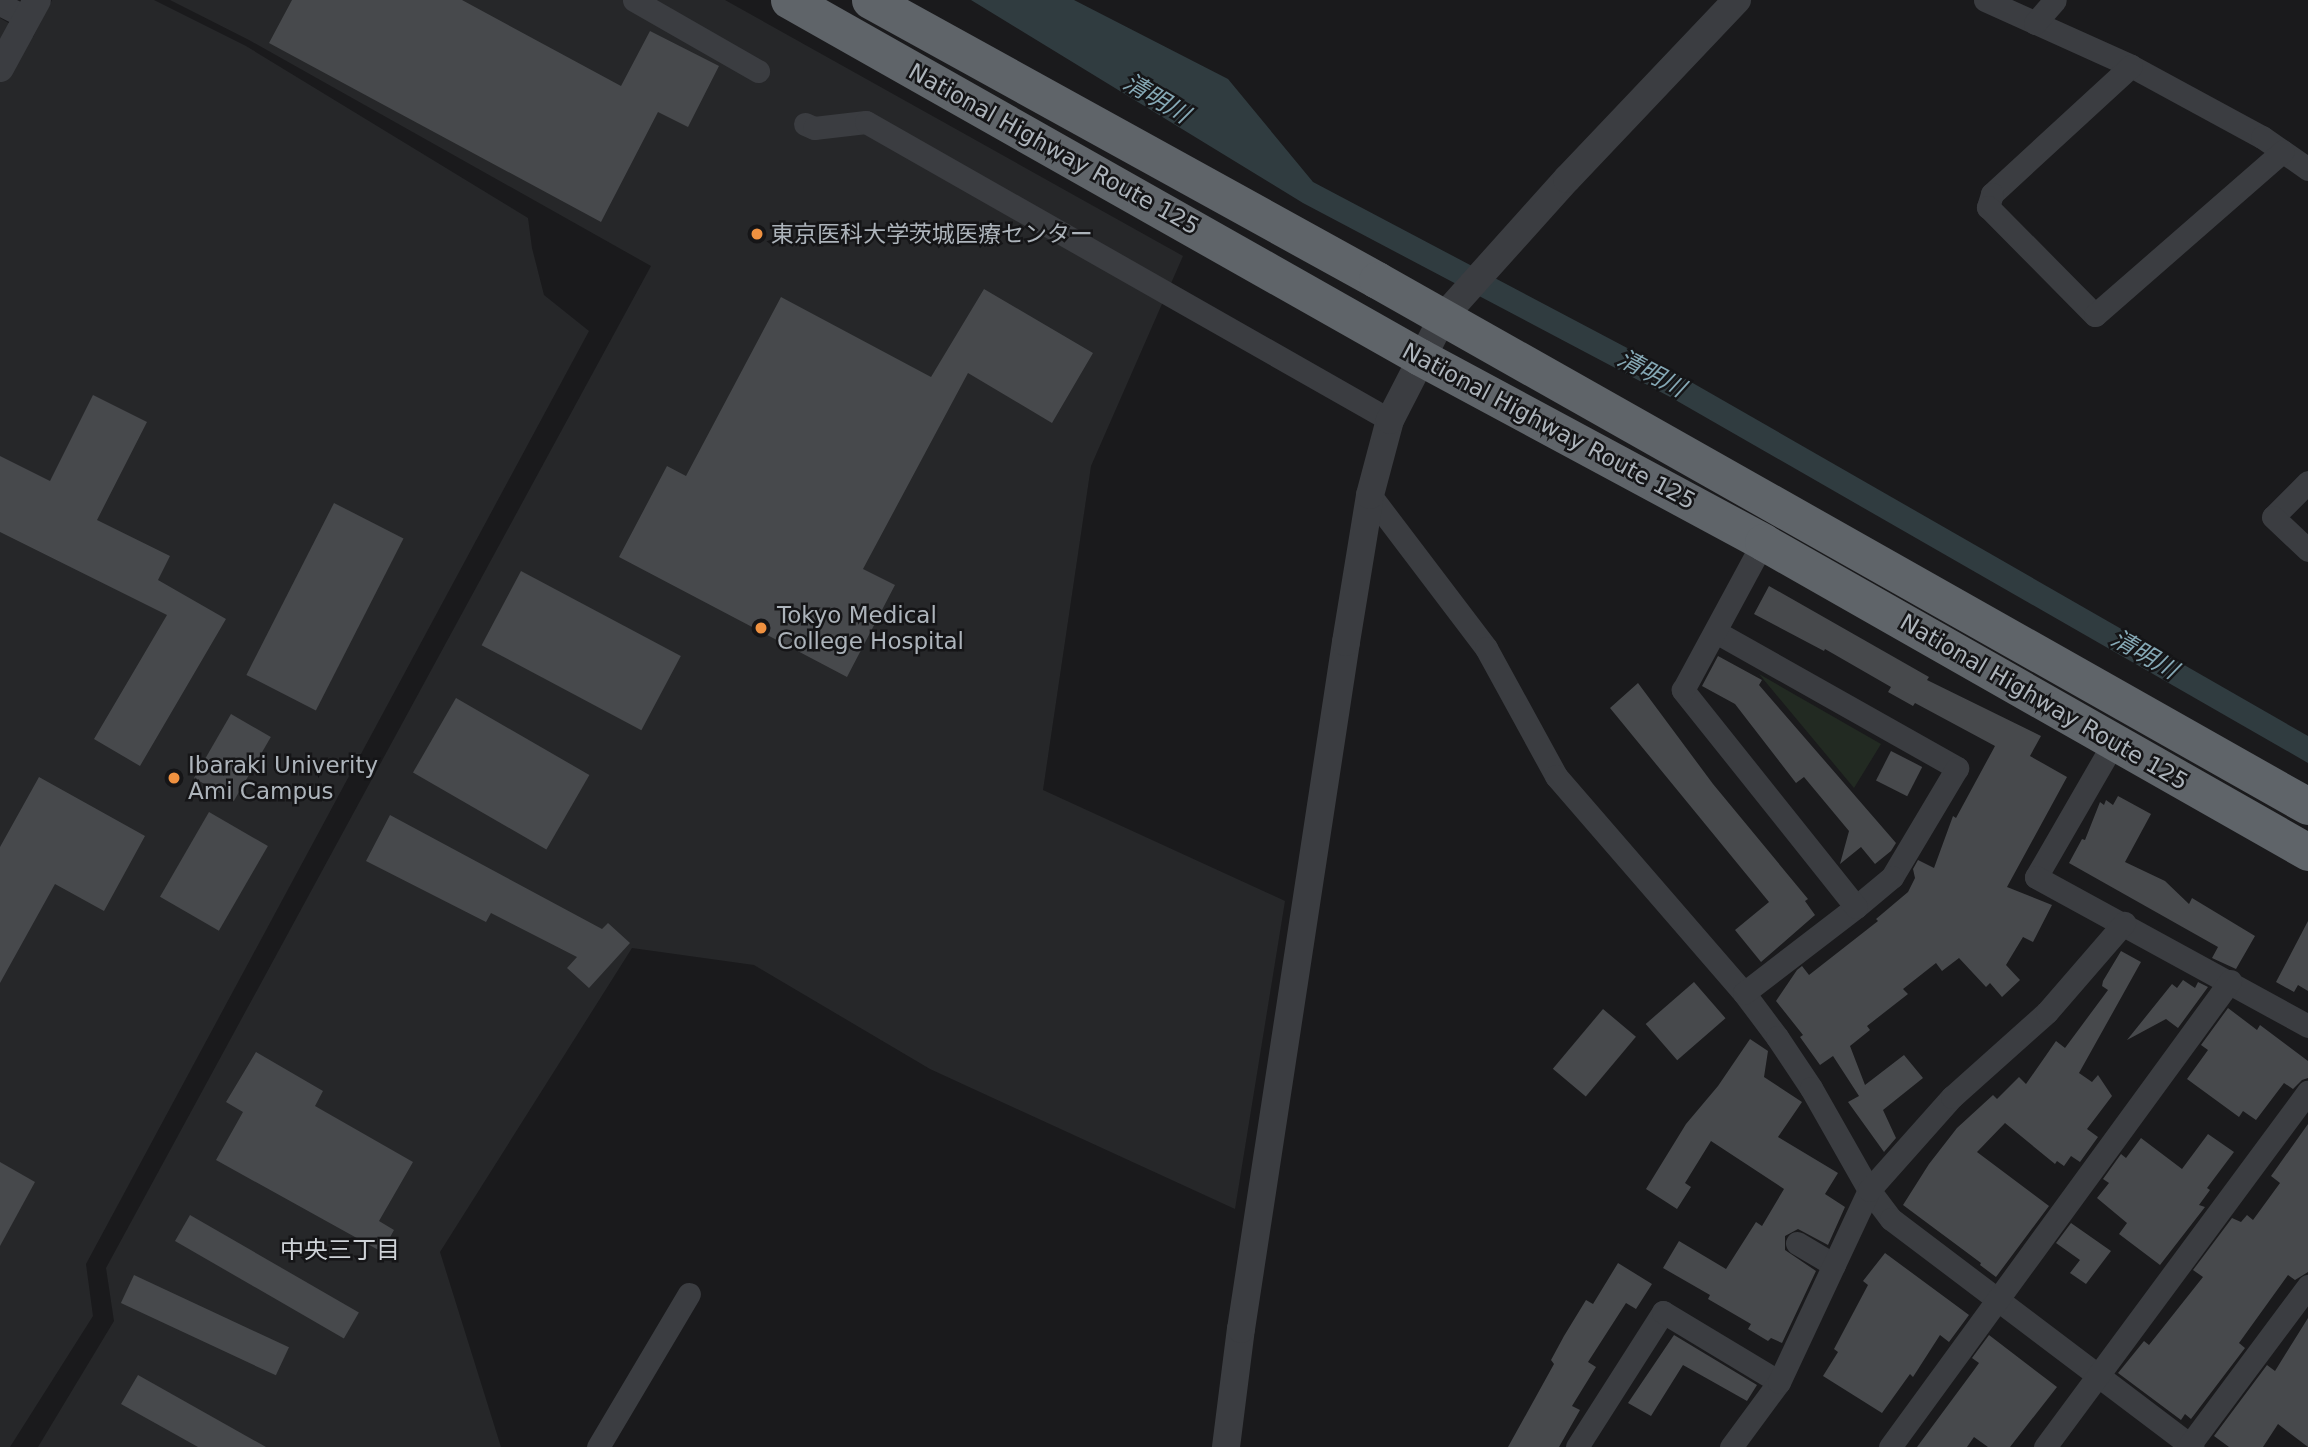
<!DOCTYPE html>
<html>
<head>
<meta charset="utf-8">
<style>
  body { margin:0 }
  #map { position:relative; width:2308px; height:1447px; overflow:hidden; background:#1a1a1c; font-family:"DejaVu Sans","Noto Sans JP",sans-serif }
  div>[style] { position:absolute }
  .built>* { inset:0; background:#262729 }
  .green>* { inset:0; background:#222a22 }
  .water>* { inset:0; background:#303c40 }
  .building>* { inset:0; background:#47494c; transform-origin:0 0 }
  .minor>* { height:23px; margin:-11.5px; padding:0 11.5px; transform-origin:11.5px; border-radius:11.5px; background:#3b3d41 }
  .tertiary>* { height:28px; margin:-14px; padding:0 14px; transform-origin:14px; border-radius:14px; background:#3b3d41 }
  .trunk>* { height:37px; margin:-18.5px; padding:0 18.5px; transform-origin:18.5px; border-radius:18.5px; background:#5f6469 }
  .dots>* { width:19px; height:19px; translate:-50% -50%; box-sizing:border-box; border:4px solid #151517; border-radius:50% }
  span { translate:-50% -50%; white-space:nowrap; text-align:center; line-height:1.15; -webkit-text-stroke:5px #151517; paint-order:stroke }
  .street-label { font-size:23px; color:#adb4bb }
  .poi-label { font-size:23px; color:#adb4bb }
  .left { translate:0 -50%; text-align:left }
  .water-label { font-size:24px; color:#85a8b5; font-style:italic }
  .neighbourhood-label { font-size:24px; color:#ced2d7 }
</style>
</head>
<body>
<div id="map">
  <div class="built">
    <div style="clip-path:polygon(52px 0,154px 0,246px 46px,528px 218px,532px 248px,544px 295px,589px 331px,86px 1264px,93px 1316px,10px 1447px,0 1447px,0 18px,33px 37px)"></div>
    <div style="clip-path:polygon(170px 0,725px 0,1183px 256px,1091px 466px,1043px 790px,1285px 901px,1235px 1209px,930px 1069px,754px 965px,632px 948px,440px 1252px,501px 1447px,38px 1447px,114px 1321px,106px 1268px,651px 266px,249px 40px)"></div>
  </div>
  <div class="green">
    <div style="clip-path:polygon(1759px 674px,1881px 744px,1854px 788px)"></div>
  </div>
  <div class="water">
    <div style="clip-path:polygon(971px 0,1074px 0,1228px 79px,1313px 182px,1684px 378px,2308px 736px,2308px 763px,1672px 398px,1303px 203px)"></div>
  </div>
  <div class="building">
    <div style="clip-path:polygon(292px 0,462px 0,621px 86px,650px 31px,719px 66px,688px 127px,658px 112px,601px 222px,269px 43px)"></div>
    <div style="clip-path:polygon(984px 289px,1093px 353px,1052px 423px,968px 373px,863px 569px,895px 585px,847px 677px,619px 557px,667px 466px,686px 476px,781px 297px,931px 377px)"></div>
    <div style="clip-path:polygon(93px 395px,147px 422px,97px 520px,170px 556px,158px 580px,226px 619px,140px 766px,94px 739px,167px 615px,0 532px,0 456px,50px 481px)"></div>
    <div style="left:334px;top:503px;width:78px;height:193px;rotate:27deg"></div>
    <div style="left:521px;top:571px;width:181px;height:84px;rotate:28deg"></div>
    <div style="clip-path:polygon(1769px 586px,1929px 677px,1927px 680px,2041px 736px,2030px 756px,2067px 777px,2007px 887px,2052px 905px,2033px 942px,2023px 937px,2006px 965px,2020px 980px,2002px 997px,1990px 983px,1986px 987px,1959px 958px,1942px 971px,1936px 963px,1903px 989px,1908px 994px,1867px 1026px,1870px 1030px,1850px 1046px,1865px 1085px,1904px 1055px,1923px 1078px,1883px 1110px,1896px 1138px,1884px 1152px,1848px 1102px,1859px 1096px,1833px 1056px,1820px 1065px,1800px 1037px,1803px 1035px,1776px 1001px,1797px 970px,1802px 966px,1809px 975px,1878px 921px,1876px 919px,1908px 892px,1915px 878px,1913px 869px,1918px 860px,1934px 868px,1953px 816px,1956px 818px,1995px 746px,1915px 703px,1913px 706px,1888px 692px,1891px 687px,1825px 649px,1824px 651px,1754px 614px)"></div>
    <div style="clip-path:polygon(1718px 656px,1762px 680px,1759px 685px,1896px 843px,1891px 851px,1875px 864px,1861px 847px,1840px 864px,1849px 831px,1804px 777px,1796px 783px,1735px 704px,1702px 686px)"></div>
    <div style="clip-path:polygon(1638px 683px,1713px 784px,1808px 899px,1805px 901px,1815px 915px,1761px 962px,1735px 930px,1769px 902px,1610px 708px)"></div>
    <div style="left:456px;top:698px;width:154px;height:86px;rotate:30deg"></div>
    <div style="left:231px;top:714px;width:46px;height:74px;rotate:30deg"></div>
    <div style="left:1891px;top:751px;width:35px;height:33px;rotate:27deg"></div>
    <div style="clip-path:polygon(39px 777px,145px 836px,104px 911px,55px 884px,0 983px,0 847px)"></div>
    <div style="clip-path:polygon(2118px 796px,2151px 814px,2125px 862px,2165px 881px,2189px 904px,2192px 898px,2255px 936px,2236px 969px,2212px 958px,2218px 947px,2069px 863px,2082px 839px,2085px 840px,2100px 802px,2104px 805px,2106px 800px,2113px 805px)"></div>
    <div style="left:209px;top:812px;width:68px;height:98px;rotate:30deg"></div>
    <div style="clip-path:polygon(390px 815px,602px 929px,608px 923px,630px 943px,589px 988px,567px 968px,577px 957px,491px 913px,486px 922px,366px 861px)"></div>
    <div style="clip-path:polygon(2308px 921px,2308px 991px,2298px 985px,2294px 992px,2276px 982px)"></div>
    <div style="clip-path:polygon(2121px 951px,2141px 962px,2079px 1073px,2092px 1082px,2098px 1075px,2112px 1096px,2087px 1129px,2098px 1137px,2080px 1162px,2071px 1156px,2064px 1166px,2057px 1161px,2055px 1164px,2005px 1123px,1977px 1152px,2049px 1206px,1996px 1277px,1980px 1265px,1981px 1263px,1903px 1205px,1929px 1164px,1957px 1128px,1993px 1095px,1997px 1099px,2019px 1077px,2026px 1084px,2056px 1041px,2065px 1048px,2108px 990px,2102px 986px,2103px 981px)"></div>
    <div style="clip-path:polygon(2183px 980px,2195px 988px,2198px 982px,2208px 987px,2178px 1028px,2166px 1019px,2127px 1040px,2172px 984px,2177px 988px)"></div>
    <div style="left:1694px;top:982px;width:48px;height:64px;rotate:49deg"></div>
    <div style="clip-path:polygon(2228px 1008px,2257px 1030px,2260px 1025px,2308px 1061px,2308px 1078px,2302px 1080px,2293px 1089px,2284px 1083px,2256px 1120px,2243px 1111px,2239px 1117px,2187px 1079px,2208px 1050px,2201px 1045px)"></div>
    <div style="left:1603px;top:1009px;width:43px;height:78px;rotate:40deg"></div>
    <div style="clip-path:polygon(1750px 1039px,1768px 1051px,1764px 1077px,1802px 1102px,1778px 1137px,1838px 1173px,1825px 1194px,1845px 1207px,1828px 1245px,1798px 1229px,1785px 1236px,1785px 1250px,1816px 1271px,1782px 1343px,1771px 1338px,1768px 1341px,1748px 1329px,1751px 1324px,1708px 1299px,1710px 1295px,1663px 1268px,1679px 1241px,1726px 1269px,1756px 1222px,1762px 1226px,1784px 1189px,1711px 1141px,1685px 1183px,1691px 1187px,1677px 1209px,1646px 1189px,1686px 1124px,1718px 1086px)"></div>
    <div style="clip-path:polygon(256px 1052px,323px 1091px,315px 1106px,413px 1162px,379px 1221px,394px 1230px,382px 1252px,216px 1160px,243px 1112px,226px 1102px)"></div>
    <div style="clip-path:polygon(2308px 1124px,2308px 1272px,2295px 1280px,2288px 1275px,2239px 1343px,2245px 1348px,2191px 1419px,2185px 1414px,2181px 1420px,2118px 1373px,2144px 1341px,2149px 1345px,2203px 1277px,2193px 1270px,2232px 1218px,2241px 1222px,2247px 1215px,2253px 1220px,2280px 1183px,2271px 1176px)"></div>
    <div style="clip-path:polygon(2208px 1134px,2234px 1152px,2207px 1188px,2210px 1190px,2199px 1205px,2205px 1207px,2160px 1265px,2119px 1234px,2127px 1223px,2097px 1198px,2109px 1183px,2103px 1179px,2121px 1154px,2126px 1158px,2141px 1138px,2182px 1169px)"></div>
    <div style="clip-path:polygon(0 1162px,35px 1182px,0 1246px)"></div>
    <div style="left:190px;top:1215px;width:195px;height:30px;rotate:30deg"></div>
    <div style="clip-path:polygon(2071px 1223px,2111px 1251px,2086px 1284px,2070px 1273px,2080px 1260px,2056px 1243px)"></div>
    <div style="clip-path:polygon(1885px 1253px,1969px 1315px,1949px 1342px,1940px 1335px,1913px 1377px,1910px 1374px,1882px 1413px,1823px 1376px,1838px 1352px,1834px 1349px,1868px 1285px,1863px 1281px)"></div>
    <div style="clip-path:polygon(1618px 1263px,1652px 1284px,1636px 1309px,1626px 1303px,1588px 1362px,1596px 1367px,1572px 1406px,1580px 1410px,1559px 1447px,1508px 1447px,1554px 1364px,1551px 1360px,1564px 1336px,1586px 1300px,1593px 1304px)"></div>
    <div style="left:134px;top:1275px;width:171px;height:31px;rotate:25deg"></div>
    <div style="clip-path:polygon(2308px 1318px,2308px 1447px,2278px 1424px,2263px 1447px,2229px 1447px,2214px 1436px,2267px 1365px,2275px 1371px)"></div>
    <div style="clip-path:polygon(1674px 1335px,1757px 1385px,1747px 1401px,1683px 1365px,1651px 1416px,1628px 1403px)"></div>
    <div style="clip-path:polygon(1989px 1335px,2057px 1387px,2010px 1447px,1988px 1447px,1974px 1437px,1967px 1447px,1917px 1447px,1974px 1370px,1979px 1363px,1972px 1358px)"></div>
    <div style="clip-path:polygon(138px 1375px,266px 1447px,198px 1447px,121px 1404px)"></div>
  </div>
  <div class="minor">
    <div style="left:634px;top:0;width:143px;rotate:29.8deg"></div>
    <div style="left:1985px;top:0;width:160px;rotate:24.3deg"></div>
    <div style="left:2131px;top:66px;width:149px;rotate:28.5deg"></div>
    <div style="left:2262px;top:137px;width:56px;rotate:34.8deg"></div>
    <div style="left:0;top:4px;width:30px;rotate:27deg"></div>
    <div style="left:2035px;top:23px;width:30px;rotate:-49deg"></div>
    <div style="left:2131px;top:66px;width:189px;rotate:137.4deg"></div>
    <div style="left:1992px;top:194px;width:14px;rotate:107deg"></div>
    <div style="left:1988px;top:207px;width:152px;rotate:45.3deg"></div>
    <div style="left:2095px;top:315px;width:249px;rotate:-41.1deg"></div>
    <div style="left:805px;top:124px;width:10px;rotate:24deg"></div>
    <div style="left:814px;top:128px;width:52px;rotate:-6.6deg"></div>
    <div style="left:866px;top:122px;width:603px;rotate:29.63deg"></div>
    <div style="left:2308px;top:482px;width:49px;rotate:135deg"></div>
    <div style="left:2273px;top:517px;width:48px;rotate:43.3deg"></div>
    <div style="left:1370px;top:495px;width:192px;rotate:52.8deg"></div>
    <div style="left:1486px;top:648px;width:146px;rotate:61.3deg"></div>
    <div style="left:1556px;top:776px;width:287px;rotate:49.1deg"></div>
    <div style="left:1744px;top:993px;width:55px;rotate:53.1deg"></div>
    <div style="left:1777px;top:1037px;width:61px;rotate:56.3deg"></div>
    <div style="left:1811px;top:1088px;width:117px;rotate:60.4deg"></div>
    <div style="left:1869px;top:1190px;width:36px;rotate:53deg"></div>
    <div style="left:1891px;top:1219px;width:378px;rotate:37.1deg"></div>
    <div style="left:1716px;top:632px;width:277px;rotate:29.4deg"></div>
    <div style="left:1957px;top:768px;width:127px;rotate:120.8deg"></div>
    <div style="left:1892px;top:877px;width:47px;rotate:140.2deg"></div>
    <div style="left:2114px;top:742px;width:156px;rotate:120deg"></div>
    <div style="left:2036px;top:877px;width:310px;rotate:28.7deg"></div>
    <div style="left:1744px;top:993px;width:141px;rotate:-37.5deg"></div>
    <div style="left:1856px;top:907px;width:278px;rotate:-128.6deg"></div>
    <div style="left:1683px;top:690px;width:168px;rotate:-61.6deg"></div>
    <div style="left:1797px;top:1243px;width:43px;rotate:30.7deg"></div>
    <div style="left:598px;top:1447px;width:178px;rotate:-59.3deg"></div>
    <div style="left:1577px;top:1447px;width:160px;rotate:-57.5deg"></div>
    <div style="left:1663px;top:1312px;width:135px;rotate:31.1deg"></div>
    <div style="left:1731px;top:1447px;width:81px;rotate:-53.6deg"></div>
    <div style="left:1779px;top:1382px;width:212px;rotate:-64.9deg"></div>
    <div style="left:1869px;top:1190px;width:125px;rotate:-48.3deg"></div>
    <div style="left:1952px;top:1097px;width:127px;rotate:-41.8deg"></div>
    <div style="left:2047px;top:1012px;width:118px;rotate:-49.1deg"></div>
    <div style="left:1890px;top:1447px;width:577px;rotate:-53.88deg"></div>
    <div style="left:2045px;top:1447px;width:442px;rotate:-53.5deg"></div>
    <div style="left:2188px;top:1447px;width:201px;rotate:-53.3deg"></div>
  </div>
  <div class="tertiary">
    <div style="left:0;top:68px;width:77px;rotate:-61.4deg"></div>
    <div style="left:1226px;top:1447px;width:119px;rotate:-82.8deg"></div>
    <div style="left:1241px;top:1329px;width:695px;rotate:-81.31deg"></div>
    <div style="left:1346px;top:642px;width:149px;rotate:-80.7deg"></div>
    <div style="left:1370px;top:495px;width:78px;rotate:-75.1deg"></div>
    <div style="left:1390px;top:420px;width:116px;rotate:-62.8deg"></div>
    <div style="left:1443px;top:317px;width:186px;rotate:-48.1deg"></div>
    <div style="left:1567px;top:179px;width:247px;rotate:-46.5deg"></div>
  </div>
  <div class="trunk">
    <div style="left:789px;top:0;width:725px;rotate:29.5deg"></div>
    <div style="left:1420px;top:357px;width:390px;rotate:28.3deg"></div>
    <div style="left:1763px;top:542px;width:627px;rotate:29.63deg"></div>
    <div style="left:870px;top:0;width:579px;rotate:28.91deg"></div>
    <div style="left:1377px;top:280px;width:1069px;rotate:29.47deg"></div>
  </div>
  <div class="dots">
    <div style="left:757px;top:234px;background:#ef9140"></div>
    <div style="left:761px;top:628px;background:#ef9140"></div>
    <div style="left:174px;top:778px;background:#ef9140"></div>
  </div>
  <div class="street-label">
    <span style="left:1054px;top:149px;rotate:29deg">National Highway Route 125</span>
    <span style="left:1549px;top:426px;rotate:28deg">National Highway Route 125</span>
    <span style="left:2044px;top:702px;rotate:30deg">National Highway Route 125</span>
  </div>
  <div class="poi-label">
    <span class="left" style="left:771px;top:234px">東京医科大学茨城医療センター</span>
    <span class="left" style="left:777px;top:628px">Tokyo Medical<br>College Hospital</span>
    <span class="left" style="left:188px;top:778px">Ibaraki Univerity<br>Ami Campus</span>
  </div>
  <div class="water-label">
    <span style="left:1156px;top:99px;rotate:31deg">清明川</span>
    <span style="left:1651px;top:374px;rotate:28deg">清明川</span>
    <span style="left:2144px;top:655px;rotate:30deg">清明川</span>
  </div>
  <div class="neighbourhood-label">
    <span style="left:340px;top:1251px">中央三丁目</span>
  </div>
</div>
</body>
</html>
